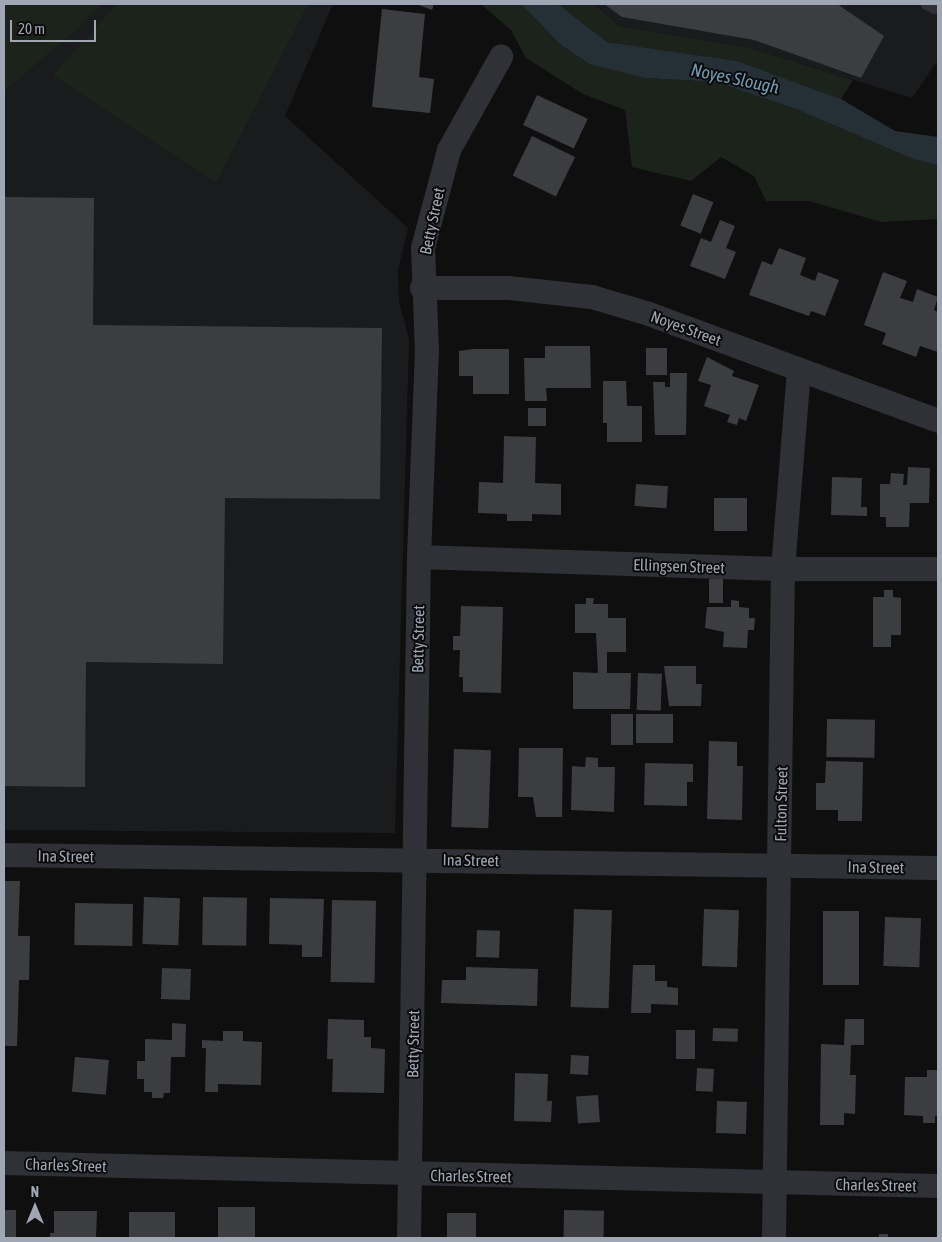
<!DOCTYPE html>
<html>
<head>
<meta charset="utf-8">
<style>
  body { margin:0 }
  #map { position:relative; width:942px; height:1242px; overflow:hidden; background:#0f0f10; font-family:"Asap Condensed",sans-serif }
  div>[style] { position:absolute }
  .built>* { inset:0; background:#1a1b1d }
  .green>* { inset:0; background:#1b231b }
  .water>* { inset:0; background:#243035 }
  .building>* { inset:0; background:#3b3d41; transform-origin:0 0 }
  .service>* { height:11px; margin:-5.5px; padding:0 5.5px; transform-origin:5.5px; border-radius:5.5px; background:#2f3136 }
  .minor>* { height:24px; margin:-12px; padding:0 12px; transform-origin:12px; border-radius:12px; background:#2f3136 }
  span { translate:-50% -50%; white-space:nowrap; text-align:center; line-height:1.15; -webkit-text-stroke:4px #0a0a0b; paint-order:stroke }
  .street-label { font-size:16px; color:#9ea7b3 }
  .water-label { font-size:18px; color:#709cb3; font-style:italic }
  .frame { position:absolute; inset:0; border:5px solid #9ea7b3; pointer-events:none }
  .north { position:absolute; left:10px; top:1182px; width:50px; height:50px; -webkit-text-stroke:4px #0a0a0b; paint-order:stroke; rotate:0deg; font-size:14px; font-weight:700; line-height:20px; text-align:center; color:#9ea7b3 }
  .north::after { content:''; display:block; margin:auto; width:18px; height:22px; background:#9ea7b3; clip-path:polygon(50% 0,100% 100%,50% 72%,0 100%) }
  .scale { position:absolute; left:10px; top:20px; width:86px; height:22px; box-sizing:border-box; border:2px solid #9ea7b3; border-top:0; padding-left:6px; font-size:15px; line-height:18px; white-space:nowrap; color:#9ea7b3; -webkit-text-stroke:4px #0a0a0b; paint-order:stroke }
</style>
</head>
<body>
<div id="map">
  <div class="built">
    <div style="clip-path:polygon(4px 4px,333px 4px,285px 116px,408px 228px,398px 271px,399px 302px,409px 339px,395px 833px,4px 830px)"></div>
    <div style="clip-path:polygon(595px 4px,938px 4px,938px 60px,912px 98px,750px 48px,619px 26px)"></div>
  </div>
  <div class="green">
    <div style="clip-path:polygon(4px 4px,101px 4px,76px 30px,4px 91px)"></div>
    <div style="clip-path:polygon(117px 4px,308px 4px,216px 183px,53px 75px)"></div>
    <div style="clip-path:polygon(481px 4px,521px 4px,561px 45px,645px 78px,716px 82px,796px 109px,913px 159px,938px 165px,938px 219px,881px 222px,809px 201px,766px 201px,754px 176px,721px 157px,691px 181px,632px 167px,625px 110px,583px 94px,526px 58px,511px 30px)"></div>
    <div style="clip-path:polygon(558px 4px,595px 4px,619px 26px,750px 48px,853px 80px,841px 99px,737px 61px,607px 42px)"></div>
  </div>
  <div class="water">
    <div style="clip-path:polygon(521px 4px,558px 4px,607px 42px,737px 61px,841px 99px,895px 131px,938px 137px,938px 165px,913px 159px,796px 109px,716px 82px,645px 78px,590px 64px,561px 45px)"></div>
  </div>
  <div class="building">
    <div style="clip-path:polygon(416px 4px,434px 4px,432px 10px)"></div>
    <div style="clip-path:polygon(604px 4px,837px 4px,884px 36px,861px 78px,754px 40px,622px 17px)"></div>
    <div style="clip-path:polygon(382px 9px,425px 14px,419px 77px,434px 79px,430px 113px,372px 107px)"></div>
    <div style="left:537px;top:95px;width:56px;height:33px;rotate:25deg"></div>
    <div style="left:532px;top:136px;width:48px;height:44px;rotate:26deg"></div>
    <div style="left:693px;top:194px;width:22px;height:34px;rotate:22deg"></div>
    <div style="clip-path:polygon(4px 197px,94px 198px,93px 325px,382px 328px,380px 499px,225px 498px,223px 664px,86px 662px,85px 787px,4px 786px)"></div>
    <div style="clip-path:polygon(720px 220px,735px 226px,726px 248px,736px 252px,725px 279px,690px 266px,701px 238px,711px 242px)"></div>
    <div style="clip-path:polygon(779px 248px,806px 258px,800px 275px,815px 281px,818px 272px,839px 280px,825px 316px,811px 311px,809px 316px,749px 295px,762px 261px,772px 265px)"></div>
    <div style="clip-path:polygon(883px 272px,907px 281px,900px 298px,913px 302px,917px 289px,938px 297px,934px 310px,938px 312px,938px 352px,920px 346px,916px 357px,882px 344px,886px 333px,864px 325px)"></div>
    <div style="clip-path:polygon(545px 346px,590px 346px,591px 388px,546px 388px,547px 401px,525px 401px,524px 358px,545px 358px)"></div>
    <div style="left:646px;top:348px;width:21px;height:27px"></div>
    <div style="clip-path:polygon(473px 349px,509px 349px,509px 394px,473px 394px,473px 376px,459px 376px,459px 351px)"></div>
    <div style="clip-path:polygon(707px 357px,734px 371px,732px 376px,759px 385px,746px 421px,739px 418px,737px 425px,727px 422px,730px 415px,704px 406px,711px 385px,698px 381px)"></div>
    <div style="clip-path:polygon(670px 373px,687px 373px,686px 435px,655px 435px,653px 382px,665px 382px,665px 387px,670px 387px)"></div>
    <div style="clip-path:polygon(603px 381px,626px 381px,627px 406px,642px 406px,642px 442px,607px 442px,607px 423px,603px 423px)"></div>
    <div style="left:528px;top:408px;width:18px;height:18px"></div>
    <div style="clip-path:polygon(504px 436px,536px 437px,535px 483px,561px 484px,561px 515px,532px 514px,532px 521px,507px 521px,507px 514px,478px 513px,479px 482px,503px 483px)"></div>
    <div style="clip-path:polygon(908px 467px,930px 468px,929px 503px,910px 503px,909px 527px,886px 527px,886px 517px,880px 517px,880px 484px,890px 484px,891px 473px,904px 474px,903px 485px,907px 485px)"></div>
    <div style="clip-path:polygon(832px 477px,862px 478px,861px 507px,867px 507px,867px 516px,831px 515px)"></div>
    <div style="left:636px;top:484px;width:32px;height:22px;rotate:4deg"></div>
    <div style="left:714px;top:498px;width:33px;height:33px"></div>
    <div style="left:709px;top:579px;width:14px;height:24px"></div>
    <div style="clip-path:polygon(884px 590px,893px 590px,893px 597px,901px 598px,901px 635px,891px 635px,891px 647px,873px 647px,873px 597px,884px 597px)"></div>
    <div style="clip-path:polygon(586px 598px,594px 598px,593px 604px,608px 604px,608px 618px,626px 618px,626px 652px,607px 652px,607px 673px,631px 673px,630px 709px,573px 709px,573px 672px,598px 673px,596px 633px,575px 633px,575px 604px,586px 604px)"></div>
    <div style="clip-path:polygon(731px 600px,739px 601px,739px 607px,749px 608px,749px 618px,755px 618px,754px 630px,748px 630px,747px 648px,723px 647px,724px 632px,705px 628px,707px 607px,731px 607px)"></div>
    <div style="clip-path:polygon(461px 606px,503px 607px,501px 693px,463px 692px,463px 677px,459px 677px,460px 650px,453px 650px,453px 636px,460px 636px)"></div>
    <div style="clip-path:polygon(664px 666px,696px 666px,696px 684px,702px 684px,701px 706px,669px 706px)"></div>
    <div style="left:638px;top:673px;width:24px;height:37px;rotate:2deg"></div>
    <div style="left:611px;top:714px;width:22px;height:31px"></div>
    <div style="left:636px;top:714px;width:37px;height:29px"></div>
    <div style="left:827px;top:719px;width:48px;height:38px;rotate:1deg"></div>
    <div style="clip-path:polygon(709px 741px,737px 742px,737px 766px,743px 766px,742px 820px,707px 819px)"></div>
    <div style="clip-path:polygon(519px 748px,563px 748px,562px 817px,536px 817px,533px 797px,518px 797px)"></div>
    <div style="left:454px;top:749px;width:37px;height:78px;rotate:2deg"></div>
    <div style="clip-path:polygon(586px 757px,598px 758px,598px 767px,615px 767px,614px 812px,571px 810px,572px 766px,585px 767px)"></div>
    <div style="clip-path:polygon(826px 761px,863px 762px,862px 821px,838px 821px,838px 810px,816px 810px,816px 783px,825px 783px)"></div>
    <div style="clip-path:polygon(645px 763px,693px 764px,693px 782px,687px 782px,687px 806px,644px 805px)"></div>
    <div style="clip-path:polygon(4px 881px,20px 881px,18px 936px,30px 936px,29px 980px,19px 980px,17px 1046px,4px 1046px)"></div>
    <div style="left:144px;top:897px;width:36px;height:47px;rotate:2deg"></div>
    <div style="left:203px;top:897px;width:44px;height:48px;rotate:1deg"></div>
    <div style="clip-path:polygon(270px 898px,324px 899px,322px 957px,302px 957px,302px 945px,269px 944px)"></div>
    <div style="left:332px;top:900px;width:44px;height:82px;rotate:1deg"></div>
    <div style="left:75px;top:903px;width:58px;height:42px;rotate:1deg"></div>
    <div style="left:574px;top:909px;width:38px;height:98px;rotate:2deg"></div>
    <div style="left:704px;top:909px;width:35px;height:57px;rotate:2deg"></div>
    <div style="left:823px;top:911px;width:36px;height:74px"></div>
    <div style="left:885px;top:917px;width:36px;height:49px;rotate:2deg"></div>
    <div style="left:477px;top:930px;width:23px;height:27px;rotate:2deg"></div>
    <div style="clip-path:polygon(633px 965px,655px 965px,655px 981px,667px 981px,667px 987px,678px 988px,678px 1005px,651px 1004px,651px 1013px,631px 1013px)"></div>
    <div style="clip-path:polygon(466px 967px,538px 969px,537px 1006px,441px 1003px,442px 980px,466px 980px)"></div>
    <div style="left:162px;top:968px;width:29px;height:31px;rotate:2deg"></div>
    <div style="clip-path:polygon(328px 1019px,364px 1020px,364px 1037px,371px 1037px,371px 1048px,385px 1049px,384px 1093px,332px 1092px,333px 1059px,327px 1059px)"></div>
    <div style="clip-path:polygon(845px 1019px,864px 1019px,864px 1045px,851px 1045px,850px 1075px,856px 1075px,855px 1114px,844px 1113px,844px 1125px,820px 1125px,821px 1044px,844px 1045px)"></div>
    <div style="clip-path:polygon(172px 1023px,186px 1024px,185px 1057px,171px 1057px,170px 1093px,164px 1093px,163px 1098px,152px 1098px,152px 1092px,144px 1092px,144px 1079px,137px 1079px,137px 1061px,145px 1061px,145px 1039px,172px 1040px)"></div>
    <div style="left:713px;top:1028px;width:25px;height:13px;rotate:2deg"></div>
    <div style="left:676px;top:1030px;width:19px;height:29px"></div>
    <div style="clip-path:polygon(223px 1031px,243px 1031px,243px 1041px,262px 1042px,261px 1085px,218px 1084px,218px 1092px,205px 1092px,206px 1048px,202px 1048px,202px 1040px,223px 1041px)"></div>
    <div style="left:571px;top:1055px;width:18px;height:19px;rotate:3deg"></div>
    <div style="left:75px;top:1057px;width:34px;height:35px;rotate:5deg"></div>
    <div style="left:697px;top:1068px;width:17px;height:23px;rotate:3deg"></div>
    <div style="clip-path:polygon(927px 1070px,938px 1070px,938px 1116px,935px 1116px,935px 1123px,923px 1123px,923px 1116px,904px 1115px,905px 1077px,927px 1077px)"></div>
    <div style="clip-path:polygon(515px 1073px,548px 1074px,547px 1101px,552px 1101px,551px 1122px,514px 1121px)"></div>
    <div style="left:598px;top:1095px;width:27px;height:22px;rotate:86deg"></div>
    <div style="left:717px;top:1101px;width:30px;height:32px;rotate:2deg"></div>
    <div style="left:218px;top:1207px;width:37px;height:31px"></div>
    <div style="left:4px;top:1210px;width:12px;height:28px"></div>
    <div style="left:564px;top:1210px;width:40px;height:28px;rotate:1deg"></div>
    <div style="clip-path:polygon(54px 1211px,97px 1211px,96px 1238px,50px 1238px,50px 1233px,54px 1233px)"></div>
    <div style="left:129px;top:1212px;width:46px;height:26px"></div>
    <div style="left:447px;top:1213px;width:29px;height:25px"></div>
    <div style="left:879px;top:1234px;width:9px;height:4px"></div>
  </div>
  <div class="service">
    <div style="left:926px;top:4px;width:9px;rotate:27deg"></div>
    <div style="left:934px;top:8px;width:5px;rotate:-53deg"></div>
  </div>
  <div class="minor">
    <div style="left:422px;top:288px;width:87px"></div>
    <div style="left:509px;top:288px;width:83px;rotate:6.2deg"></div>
    <div style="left:592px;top:297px;width:59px;rotate:16.6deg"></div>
    <div style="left:649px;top:314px;width:308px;rotate:20.3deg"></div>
    <div style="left:419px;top:557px;width:364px;rotate:1.9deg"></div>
    <div style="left:783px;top:569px;width:155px"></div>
    <div style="left:4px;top:855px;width:934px;rotate:0.8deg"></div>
    <div style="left:4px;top:1163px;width:934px;rotate:1.41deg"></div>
    <div style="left:409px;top:1238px;width:681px;rotate:-89.16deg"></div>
    <div style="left:419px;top:557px;width:206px;rotate:-87.8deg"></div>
    <div style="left:427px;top:351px;width:103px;rotate:-92.2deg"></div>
    <div style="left:423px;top:248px;width:101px;rotate:-75.1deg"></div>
    <div style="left:449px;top:150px;width:107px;rotate:-60.8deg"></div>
    <div style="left:774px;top:1238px;width:669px;rotate:-89.23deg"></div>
    <div style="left:783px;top:569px;width:199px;rotate:-85.4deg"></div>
  </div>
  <div class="street-label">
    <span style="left:432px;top:221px;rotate:-78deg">Betty Street</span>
    <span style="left:686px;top:328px;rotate:20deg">Noyes Street</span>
    <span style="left:679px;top:566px;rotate:2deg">Ellingsen Street</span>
    <span style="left:418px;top:639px;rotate:-89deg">Betty Street</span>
    <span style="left:781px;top:804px;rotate:-89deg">Fulton Street</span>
    <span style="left:66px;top:856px;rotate:1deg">Ina Street</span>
    <span style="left:471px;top:860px;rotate:1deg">Ina Street</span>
    <span style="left:876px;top:867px;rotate:1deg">Ina Street</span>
    <span style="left:413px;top:1044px;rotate:-89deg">Betty Street</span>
    <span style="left:66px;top:1165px;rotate:2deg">Charles Street</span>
    <span style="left:471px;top:1176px;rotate:1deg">Charles Street</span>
    <span style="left:876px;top:1185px;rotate:1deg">Charles Street</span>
  </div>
  <div class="water-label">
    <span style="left:735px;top:79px;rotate:12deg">Noyes Slough</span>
  </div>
  <div class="frame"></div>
  <div class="north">N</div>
  <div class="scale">20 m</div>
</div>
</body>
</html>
